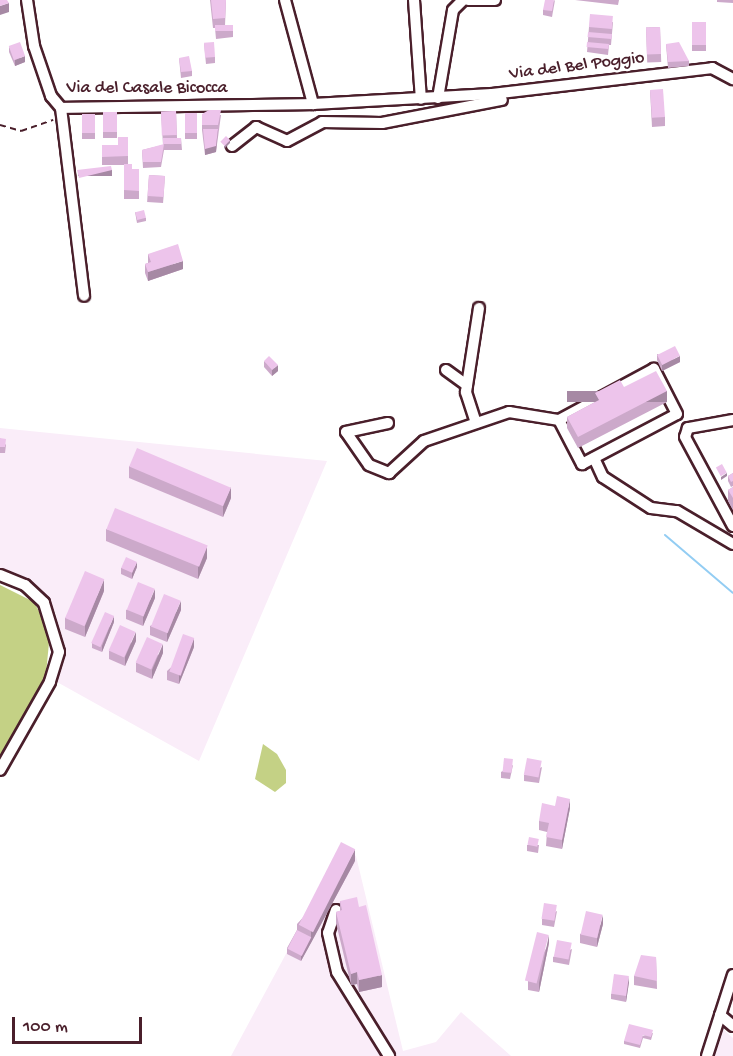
<!DOCTYPE html>
<html>
<head>
<meta charset="utf-8">
<style>
  body { margin:0 }
  #map { position:relative; width:733px; height:1056px; overflow:hidden; background:#fff; font-family:"Gochi Hand",sans-serif }
  div>[style] { position:absolute }
  .built>* { inset:0; background:#faedf9 }
  .green>* { inset:0; background:#c4d185 }
  .stream>* { height:2px; margin:-1px; padding:0 1px; transform-origin:1px; border-radius:1px; background:#93cdf3 }
  .path>* { height:1.5px; margin-top:-0.75px; transform-origin:0; background:repeating-linear-gradient(90deg,#4a1f2b 0 6px,transparent 0 10.5px) }
  .roads { filter:drop-shadow(2px 0 #4a1f2b) drop-shadow(-2px 0 #4a1f2b) drop-shadow(0 2px #4a1f2b) drop-shadow(0 -2px #4a1f2b) }
  .minor>* { height:10px; margin:-5px; padding:0 5px; transform-origin:5px; border-radius:5px; background:#fff }
  .wall>* { inset:0; background:#cca9ca; transform-origin:0 0 }
  .shaded-wall>* { inset:0; background:#a689a4; transform-origin:0 0 }
  .building>* { inset:0; background:#edc4eb; transform-origin:0 0 }
  span { translate:-50% -50%; white-space:nowrap; text-align:center; line-height:1.15; -webkit-text-stroke:4.5px #fff; paint-order:stroke }
  .street-label { font-size:18px; color:#4a1f2b }
  .scale { position:absolute; left:12px; top:1017px; width:130px; height:27px; box-sizing:border-box; border:3px solid #4a1f2b; border-top:0; padding-left:8px; font-size:18px; line-height:21px; white-space:nowrap; color:#4a1f2b; -webkit-text-stroke:4px #fff; paint-order:stroke }
</style>
</head>
<body>
<div id="map">
  <div class="built">
    <div style="clip-path:polygon(0 428px,327px 461px,199px 761px,57px 682px,63px 649px,56px 614px,46px 597px,0 579px)"></div>
    <div style="clip-path:polygon(343px 848px,356px 856px,403px 1051px,436px 1042px,461px 1012px,511px 1056px,231px 1056px)"></div>
    <div style="clip-path:polygon(723px 1029px,733px 1038px,733px 1056px,715px 1056px)"></div>
  </div>
  <div class="green">
    <div style="clip-path:polygon(0 585px,34px 602px,50px 632px,46px 674px,0 759px)"></div>
    <div style="clip-path:polygon(263px 744px,277px 754px,286px 770px,286px 783px,275px 792px,255px 779px)"></div>
  </div>
  <div class="stream">
    <div style="left:665px;top:535px;width:89px;rotate:40.5deg"></div>
  </div>
  <div class="path">
    <div style="left:0;top:125px;width:22px;rotate:16deg"></div>
    <div style="left:21px;top:131px;width:34px;rotate:-19deg"></div>
  </div>
  <div class="roads">
    <div class="minor">
      <div style="left:27px;top:0;width:47px;rotate:81.3deg"></div>
      <div style="left:34px;top:46px;width:53px;rotate:71.2deg"></div>
      <div style="left:51px;top:96px;width:16px;rotate:50deg"></div>
      <div style="left:61px;top:108px;width:252px;rotate:-0.9deg"></div>
      <div style="left:285px;top:0;width:108px;rotate:74.9deg"></div>
      <div style="left:313px;top:104px;width:179px;rotate:-3.2deg"></div>
      <div style="left:492px;top:94px;width:222px;rotate:-6.7deg"></div>
      <div style="left:712px;top:68px;width:24px;rotate:28deg"></div>
      <div style="left:414px;top:0;width:99px;rotate:86deg"></div>
      <div style="left:468px;top:0;width:27px"></div>
      <div style="left:438px;top:98px;width:89px;rotate:-80.3deg"></div>
      <div style="left:453px;top:10px;width:14px;rotate:-45deg"></div>
      <div style="left:61px;top:108px;width:189px;rotate:83deg"></div>
      <div style="left:232px;top:146px;width:31px;rotate:-38deg"></div>
      <div style="left:256px;top:127px;width:34px;rotate:24deg"></div>
      <div style="left:287px;top:141px;width:40px;rotate:-28deg"></div>
      <div style="left:322px;top:122px;width:60px;rotate:1deg"></div>
      <div style="left:382px;top:123px;width:122px;rotate:-10.9deg"></div>
      <div style="left:446px;top:370px;width:26px;rotate:36deg"></div>
      <div style="left:733px;top:420px;width:46px;rotate:169.9deg"></div>
      <div style="left:688px;top:428px;width:9px;rotate:108deg"></div>
      <div style="left:685px;top:437px;width:101px;rotate:61.7deg"></div>
      <div style="left:388px;top:423px;width:43px;rotate:167.9deg"></div>
      <div style="left:346px;top:432px;width:40px;rotate:55.1deg"></div>
      <div style="left:369px;top:465px;width:22px;rotate:22deg"></div>
      <div style="left:389px;top:473px;width:47px;rotate:-42.4deg"></div>
      <div style="left:424px;top:441px;width:90px;rotate:-18.8deg"></div>
      <div style="left:509px;top:412px;width:51px;rotate:9.1deg"></div>
      <div style="left:559px;top:420px;width:50px;rotate:62.4deg"></div>
      <div style="left:582px;top:464px;width:107px;rotate:-27.8deg"></div>
      <div style="left:677px;top:414px;width:51px;rotate:-117.1deg"></div>
      <div style="left:654px;top:369px;width:108px;rotate:151.8deg"></div>
      <div style="left:476px;top:423px;width:33px;rotate:-108deg"></div>
      <div style="left:466px;top:392px;width:85px;rotate:-81.2deg"></div>
      <div style="left:594px;top:458px;width:21px;rotate:65deg"></div>
      <div style="left:603px;top:477px;width:57px;rotate:32.9deg"></div>
      <div style="left:651px;top:508px;width:26px;rotate:7deg"></div>
      <div style="left:677px;top:511px;width:65px;rotate:30.5deg"></div>
      <div style="left:0;top:575px;width:27px;rotate:22deg"></div>
      <div style="left:25px;top:585px;width:26px;rotate:43deg"></div>
      <div style="left:44px;top:603px;width:51px;rotate:73deg"></div>
      <div style="left:59px;top:652px;width:31px;rotate:107deg"></div>
      <div style="left:50px;top:682px;width:101px;rotate:119.6deg"></div>
      <div style="left:336px;top:910px;width:24px;rotate:109deg"></div>
      <div style="left:328px;top:933px;width:40px;rotate:77deg"></div>
      <div style="left:337px;top:972px;width:99px;rotate:58.2deg"></div>
      <div style="left:720px;top:1015px;width:17px;rotate:40deg"></div>
      <div style="left:707px;top:1056px;width:85px;rotate:-72.2deg"></div>
    </div>
  </div>
  <div class="wall">
    <div style="clip-path:polygon(210px 0,226px 0,225px 26px,233px 31px,233px 37px,216px 39px,215px 28px,213px 28px)"></div>
    <div style="clip-path:polygon(555px 0,552px 17px,543px 15px,543px 10px)"></div>
    <div style="clip-path:polygon(575px 0,619px 0,618px 5px)"></div>
    <div style="clip-path:polygon(717px 0,733px 0,733px 3px,717px 2px)"></div>
    <div style="clip-path:polygon(613px 22px,611px 45px,609px 45px,608px 55px,587px 52px,589px 27px)"></div>
    <div style="left:692px;top:22px;width:14px;height:29px"></div>
    <div style="left:660px;top:27px;width:35px;height:14px;rotate:88deg"></div>
    <div style="clip-path:polygon(204px 43px,215px 57px,215px 63px,206px 64px)"></div>
    <div style="clip-path:polygon(666px 44px,689px 61px,689px 66px,668px 68px)"></div>
    <div style="clip-path:polygon(9px 47px,25px 62px,15px 66px,9px 52px)"></div>
    <div style="clip-path:polygon(179px 58px,192px 71px,192px 76px,181px 78px)"></div>
    <div style="clip-path:polygon(650px 90px,665px 117px,665px 126px,652px 127px)"></div>
    <div style="clip-path:polygon(176px 111px,177px 138px,181px 138px,182px 150px,164px 150px,161px 167px,143px 168px,142px 150px,163px 145px,161px 112px)"></div>
    <div style="left:103px;top:112px;width:14px;height:26px"></div>
    <div style="left:185px;top:113px;width:12px;height:26px"></div>
    <div style="left:82px;top:114px;width:13px;height:25px"></div>
    <div style="clip-path:polygon(202px 114px,221px 115px,216px 152px,205px 155px,202px 130px)"></div>
    <div style="clip-path:polygon(128px 137px,128px 164px,132px 169px,139px 169px,139px 199px,124px 199px,124px 165px,102px 165px,102px 145px,118px 145px)"></div>
    <div style="left:149px;top:175px;width:16px;height:27px;rotate:4deg"></div>
    <div style="clip-path:polygon(135px 212px,146px 218px,146px 221px,137px 223px)"></div>
    <div style="clip-path:polygon(148px 254px,183px 269px,148px 281px,145px 273px,145px 264px,148px 263px)"></div>
    <div style="clip-path:polygon(657px 354px,680px 362px,662px 371px,657px 360px)"></div>
    <div style="clip-path:polygon(264px 361px,278px 371px,272px 376px,264px 367px)"></div>
    <div style="clip-path:polygon(624px 387px,667px 402px,578px 448px,567px 428px,567px 417px,595px 402px,595px 393px)"></div>
    <div style="clip-path:polygon(0 438px,6px 445px,5px 453px,0 453px)"></div>
    <div style="clip-path:polygon(129px 466px,231px 498px,223px 517px,129px 478px)"></div>
    <div style="clip-path:polygon(733px 473px,733px 486px,731px 487px,728px 481px,728px 476px)"></div>
    <div style="clip-path:polygon(733px 487px,733px 510px,728px 501px,728px 490px)"></div>
    <div style="clip-path:polygon(106px 529px,207px 558px,198px 579px,106px 541px)"></div>
    <div style="clip-path:polygon(137px 567px,132px 579px,121px 574px,121px 568px)"></div>
    <div style="clip-path:polygon(104px 591px,85px 637px,65px 629px,65px 618px)"></div>
    <div style="clip-path:polygon(155px 598px,143px 626px,126px 619px,126px 610px)"></div>
    <div style="clip-path:polygon(181px 610px,167px 642px,150px 635px,150px 626px)"></div>
    <div style="clip-path:polygon(114px 622px,102px 652px,92px 648px,92px 643px)"></div>
    <div style="clip-path:polygon(136px 641px,125px 666px,109px 659px,109px 651px)"></div>
    <div style="clip-path:polygon(194px 647px,179px 684px,167px 680px,167px 671px)"></div>
    <div style="clip-path:polygon(163px 653px,152px 679px,136px 672px,136px 663px)"></div>
    <div style="clip-path:polygon(513px 765px,510px 779px,501px 778px,501px 772px)"></div>
    <div style="clip-path:polygon(542px 767px,539px 783px,524px 781px,524px 775px)"></div>
    <div style="clip-path:polygon(555px 806px,570px 808px,562px 849px,546px 846px,547px 832px,539px 830px,539px 821px)"></div>
    <div style="clip-path:polygon(527px 845px,539px 845px,538px 853px,527px 851px)"></div>
    <div style="clip-path:polygon(355px 861px,301px 961px,287px 954px,287px 948px,297px 930px,297px 924px)"></div>
    <div style="clip-path:polygon(340px 901px,359px 907px,382px 987px,359px 992px,357px 984px,351px 985px,336px 923px,336px 912px,340px 911px)"></div>
    <div style="clip-path:polygon(557px 911px,554px 927px,542px 925px,542px 919px)"></div>
    <div style="clip-path:polygon(603px 924px,597px 947px,580px 943px,580px 934px)"></div>
    <div style="clip-path:polygon(549px 943px,539px 992px,528px 990px,528px 981px)"></div>
    <div style="clip-path:polygon(572px 949px,569px 965px,553px 962px,553px 957px)"></div>
    <div style="clip-path:polygon(656px 957px,657px 989px,634px 985px,634px 976px)"></div>
    <div style="clip-path:polygon(629px 982px,626px 1002px,611px 999px,611px 994px)"></div>
    <div style="clip-path:polygon(653px 1033px,651px 1040px,643px 1038px,640px 1048px,624px 1044px,624px 1041px)"></div>
  </div>
  <div class="shaded-wall">
    <div style="clip-path:polygon(9px 3px,9px 12px,0 15px,0 6px)"></div>
    <div style="clip-path:polygon(25px 56px,25px 62px,15px 66px,15px 60px)"></div>
    <div style="clip-path:polygon(218px 129px,216px 152px,205px 155px,205px 149px)"></div>
    <div style="clip-path:polygon(230px 140px,230px 143px,224px 149px,224px 146px)"></div>
    <div style="left:112px;top:170px;width:6px;height:34px;rotate:90deg"></div>
    <div style="clip-path:polygon(183px 261px,183px 269px,148px 281px,148px 272px)"></div>
    <div style="clip-path:polygon(680px 356px,680px 362px,662px 371px,662px 365px)"></div>
    <div style="clip-path:polygon(278px 365px,278px 371px,272px 376px,272px 370px)"></div>
    <div style="left:667px;top:391px;width:11px;height:100px;rotate:90deg"></div>
    <div style="clip-path:polygon(727px 473px,727px 476px,721px 480px,721px 477px)"></div>
    <div style="clip-path:polygon(231px 487px,231px 498px,223px 517px,223px 505px)"></div>
    <div style="clip-path:polygon(207px 546px,207px 558px,198px 579px,198px 567px)"></div>
    <div style="clip-path:polygon(137px 562px,137px 567px,132px 579px,132px 573px)"></div>
    <div style="clip-path:polygon(104px 579px,104px 591px,85px 637px,85px 626px)"></div>
    <div style="clip-path:polygon(155px 589px,155px 598px,143px 626px,143px 617px)"></div>
    <div style="clip-path:polygon(181px 601px,181px 610px,167px 642px,167px 633px)"></div>
    <div style="clip-path:polygon(114px 616px,114px 622px,102px 652px,102px 646px)"></div>
    <div style="clip-path:polygon(136px 632px,136px 641px,125px 666px,125px 657px)"></div>
    <div style="clip-path:polygon(194px 638px,194px 647px,179px 684px,179px 675px)"></div>
    <div style="clip-path:polygon(163px 644px,163px 653px,152px 679px,152px 670px)"></div>
    <div style="clip-path:polygon(570px 799px,570px 808px,562px 849px,562px 840px)"></div>
    <div style="clip-path:polygon(355px 849px,355px 861px,311px 943px,311px 932px)"></div>
    <div style="clip-path:polygon(603px 915px,603px 924px,597px 947px,597px 938px)"></div>
    <div style="clip-path:polygon(549px 935px,549px 943px,539px 992px,539px 983px)"></div>
    <div style="clip-path:polygon(311px 937px,311px 943px,301px 961px,301px 955px)"></div>
    <div style="clip-path:polygon(357px 972px,357px 984px,351px 985px,351px 974px)"></div>
    <div style="clip-path:polygon(382px 975px,382px 987px,359px 992px,359px 980px)"></div>
    <div style="clip-path:polygon(629px 976px,629px 982px,626px 1002px,626px 996px)"></div>
  </div>
  <div class="building">
    <div style="clip-path:polygon(0 0,7px 0,9px 3px,0 6px)"></div>
    <div style="clip-path:polygon(211px 0,226px 0,225px 18px,213px 19px)"></div>
    <div style="clip-path:polygon(545px 0,554px 0,552px 11px,543px 10px)"></div>
    <div style="left:590px;top:14px;width:23px;height:13px;rotate:5deg"></div>
    <div style="left:692px;top:22px;width:14px;height:23px"></div>
    <div style="left:233px;top:25px;width:6px;height:18px;rotate:90deg"></div>
    <div style="left:660px;top:27px;width:27px;height:14px;rotate:88deg"></div>
    <div style="left:588px;top:32px;width:24px;height:5px;rotate:5deg"></div>
    <div style="left:20px;top:42px;width:15px;height:12px;rotate:70deg"></div>
    <div style="left:214px;top:42px;width:15px;height:10px;rotate:86deg"></div>
    <div style="left:587px;top:42px;width:22px;height:5px;rotate:5deg"></div>
    <div style="clip-path:polygon(679px 42px,689px 61px,668px 62px,666px 44px)"></div>
    <div style="clip-path:polygon(189px 56px,192px 71px,181px 72px,179px 58px)"></div>
    <div style="left:663px;top:89px;width:28px;height:13px;rotate:86deg"></div>
    <div style="clip-path:polygon(209px 110px,221px 110px,218px 125px,202px 125px,202px 114px)"></div>
    <div style="left:176px;top:111px;width:24px;height:15px;rotate:88deg"></div>
    <div style="left:103px;top:112px;width:14px;height:20px"></div>
    <div style="left:185px;top:113px;width:12px;height:20px"></div>
    <div style="left:82px;top:114px;width:13px;height:19px"></div>
    <div style="clip-path:polygon(203px 129px,218px 129px,216px 146px,205px 149px)"></div>
    <div style="left:226px;top:136px;width:6px;height:8px;rotate:45deg"></div>
    <div style="clip-path:polygon(118px 137px,128px 137px,128px 156px,102px 157px,102px 145px,118px 145px)"></div>
    <div style="left:163px;top:138px;width:18px;height:6px"></div>
    <div style="clip-path:polygon(164px 144px,161px 162px,143px 162px,142px 150px)"></div>
    <div style="clip-path:polygon(124px 164px,132px 164px,132px 169px,139px 169px,139px 191px,124px 190px)"></div>
    <div style="clip-path:polygon(111px 166px,112px 170px,79px 178px,77px 170px)"></div>
    <div style="left:149px;top:175px;width:16px;height:21px;rotate:4deg"></div>
    <div style="left:144px;top:210px;width:8px;height:9px;rotate:76deg"></div>
    <div style="clip-path:polygon(178px 244px,183px 261px,148px 272px,145px 264px,151px 262px,148px 254px)"></div>
    <div style="left:675px;top:346px;width:11px;height:20px;rotate:63deg"></div>
    <div style="clip-path:polygon(269px 356px,278px 365px,272px 370px,264px 361px)"></div>
    <div style="clip-path:polygon(656px 371px,667px 391px,578px 437px,567px 417px,599px 400px,595px 393px,620px 380px,624px 387px)"></div>
    <div style="clip-path:polygon(0 438px,6px 439px,5px 447px,0 447px)"></div>
    <div style="left:137px;top:448px;width:102px;height:20px;rotate:23deg"></div>
    <div style="left:722px;top:464px;width:10px;height:7px;rotate:61deg"></div>
    <div style="clip-path:polygon(733px 473px,733px 481px,731px 482px,728px 476px)"></div>
    <div style="clip-path:polygon(733px 487px,733px 498px,728px 490px)"></div>
    <div style="left:115px;top:508px;width:100px;height:23px;rotate:22deg"></div>
    <div style="left:126px;top:557px;width:12px;height:12px;rotate:24deg"></div>
    <div style="left:85px;top:571px;width:21px;height:51px;rotate:23deg"></div>
    <div style="left:138px;top:582px;width:18px;height:30px;rotate:22deg"></div>
    <div style="left:164px;top:594px;width:18px;height:35px;rotate:22deg"></div>
    <div style="left:105px;top:612px;width:10px;height:34px;rotate:24deg"></div>
    <div style="left:120px;top:625px;width:17px;height:28px;rotate:24deg"></div>
    <div style="left:183px;top:634px;width:12px;height:40px;rotate:20deg"></div>
    <div style="left:147px;top:637px;width:17px;height:28px;rotate:24deg"></div>
    <div style="left:504px;top:758px;width:9px;height:14px;rotate:6deg"></div>
    <div style="left:527px;top:758px;width:15px;height:17px;rotate:11deg"></div>
    <div style="clip-path:polygon(557px 796px,570px 799px,562px 840px,546px 837px,549px 823px,539px 821px,542px 803px,555px 806px)"></div>
    <div style="left:529px;top:837px;width:10px;height:8px;rotate:11deg"></div>
    <div style="left:341px;top:842px;width:16px;height:93px;rotate:27deg"></div>
    <div style="clip-path:polygon(357px 897px,359px 907px,366px 905px,382px 975px,359px 980px,357px 972px,351px 974px,336px 912px,342px 910px,340px 901px)"></div>
    <div style="left:544px;top:903px;width:13px;height:16px;rotate:9deg"></div>
    <div style="left:586px;top:911px;width:17px;height:24px;rotate:13deg"></div>
    <div style="left:297px;top:930px;width:16px;height:21px;rotate:27deg"></div>
    <div style="left:537px;top:932px;width:12px;height:50px;rotate:14deg"></div>
    <div style="left:557px;top:940px;width:15px;height:17px;rotate:11deg"></div>
    <div style="clip-path:polygon(641px 955px,656px 957px,657px 981px,634px 976px)"></div>
    <div style="left:614px;top:974px;width:15px;height:20px;rotate:8deg"></div>
    <div style="clip-path:polygon(629px 1024px,653px 1030px,651px 1037px,643px 1035px,640px 1045px,624px 1041px)"></div>
  </div>
  <div class="street-label">
    <span style="left:577px;top:67px;rotate:-7deg">Via del Bel Poggio</span>
    <span style="left:147px;top:89px">Via del Casale Bicocca</span>
  </div>
  <div class="scale">100 m</div>
</div>
</body>
</html>
